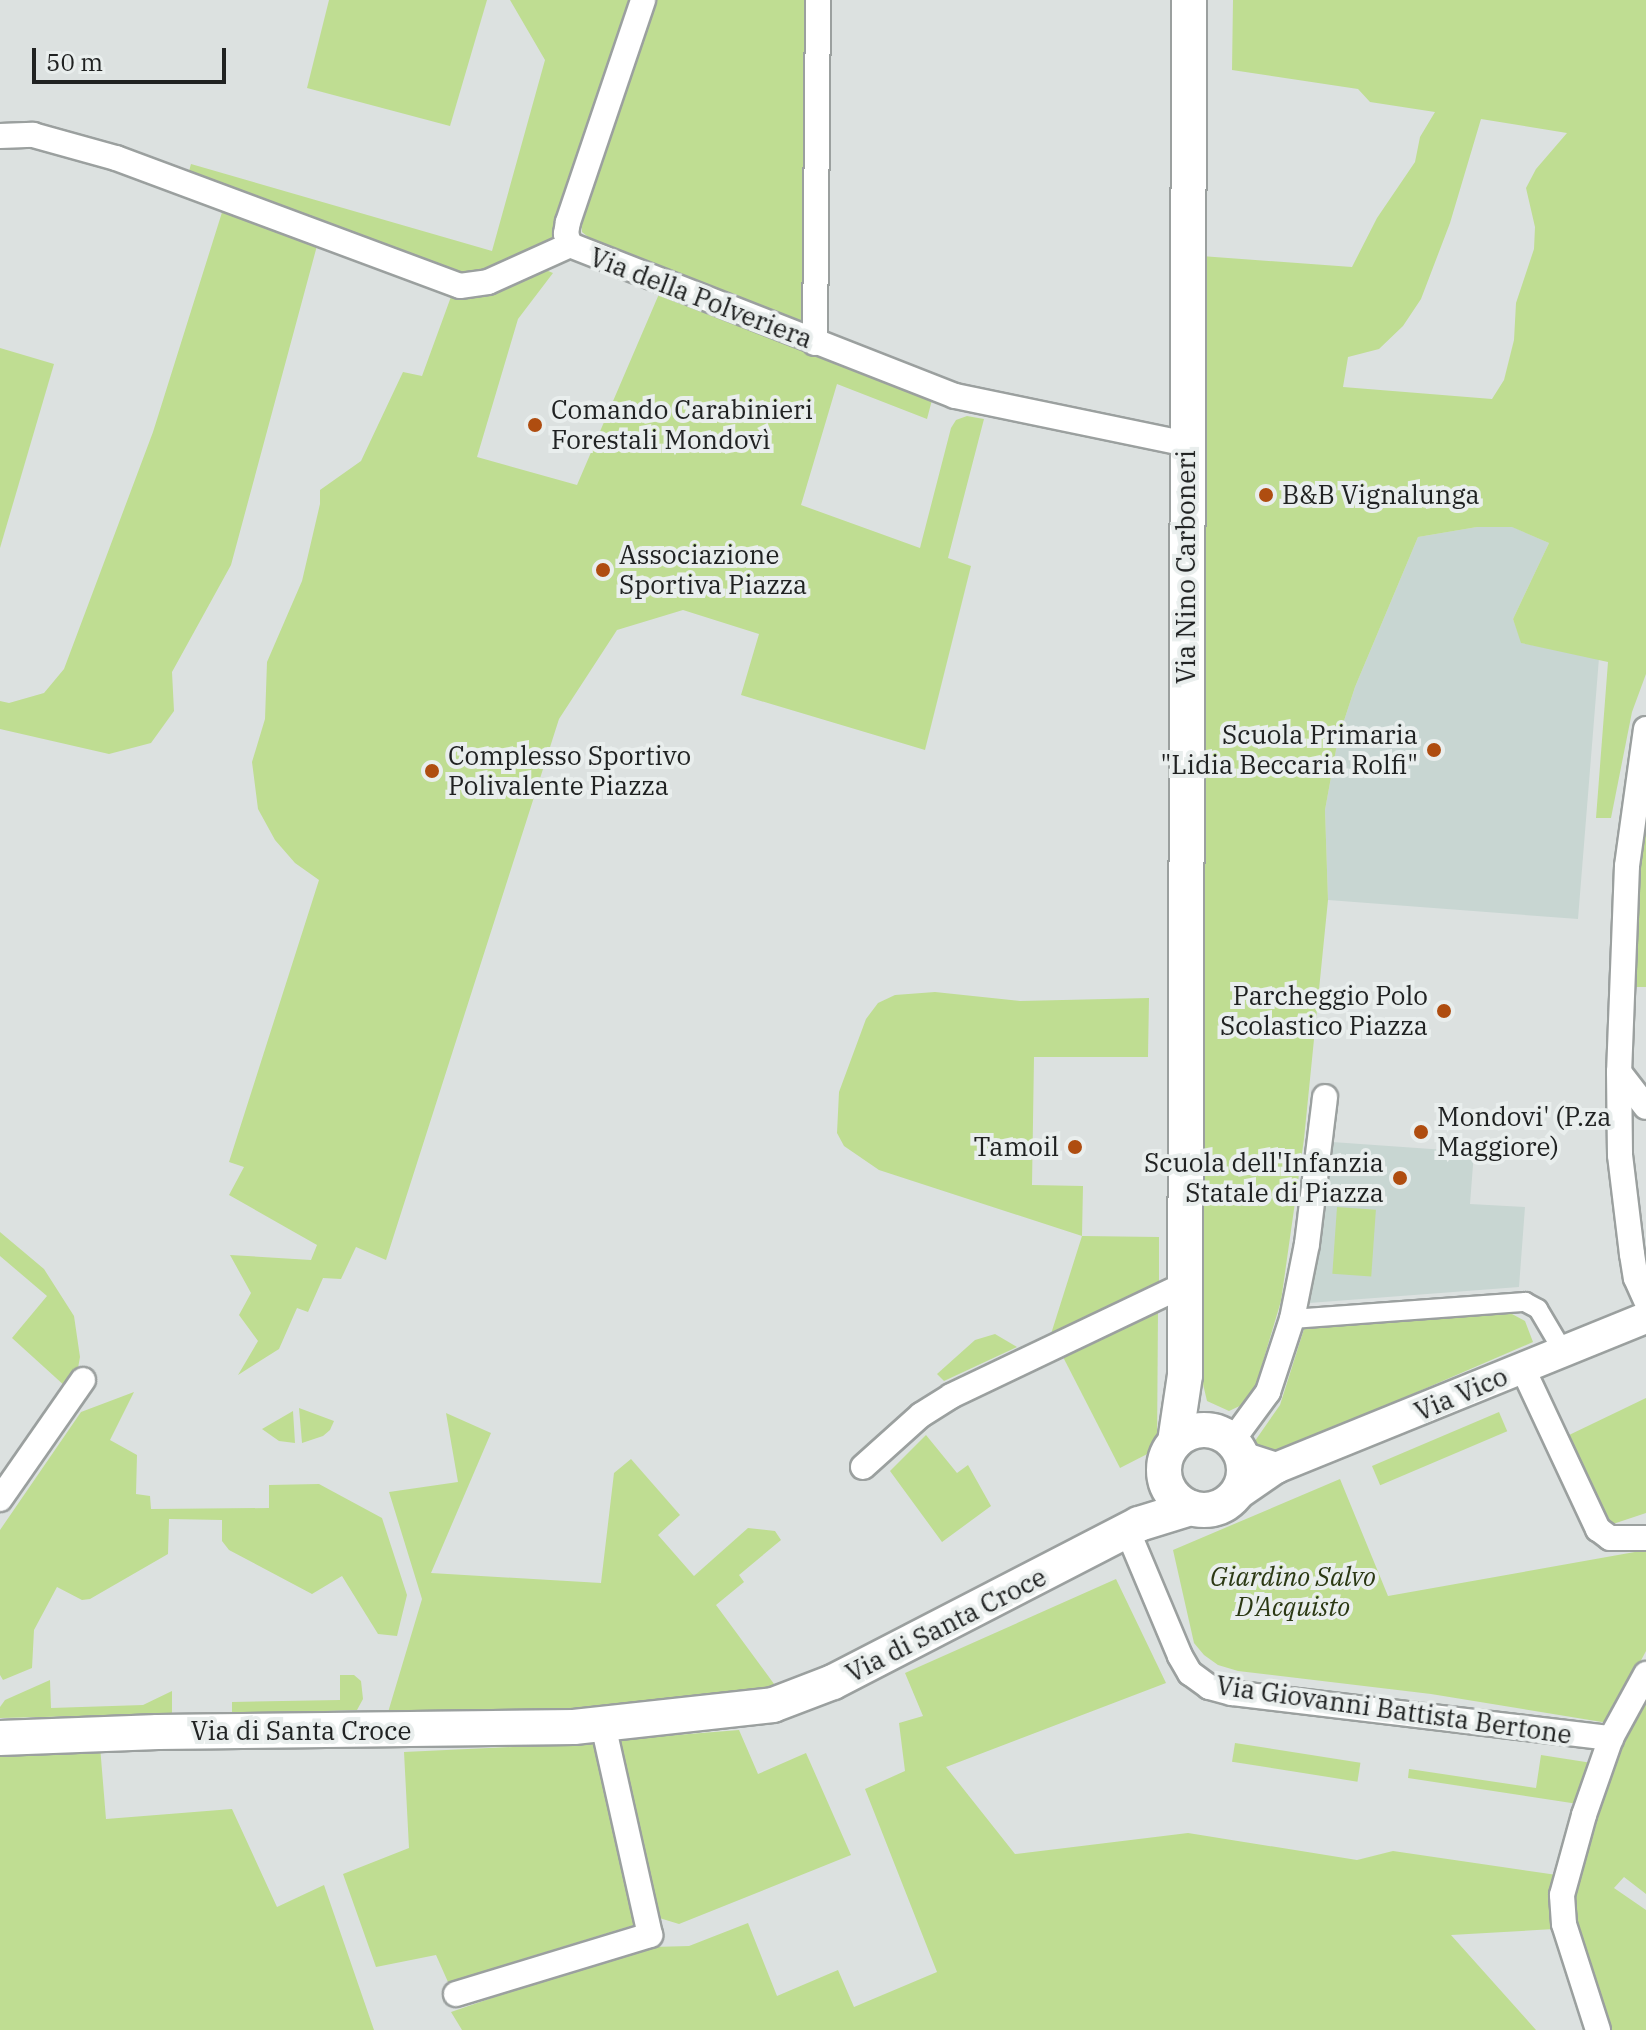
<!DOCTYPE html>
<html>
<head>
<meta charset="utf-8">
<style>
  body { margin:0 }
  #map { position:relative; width:1646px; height:2030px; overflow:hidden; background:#dce1e0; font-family:"IBM Plex Serif",serif }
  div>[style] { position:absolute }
  .built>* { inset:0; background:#c8d6d2 }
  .green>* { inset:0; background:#bfdd92; transform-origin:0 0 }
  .roads { filter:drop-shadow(2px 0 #9ba09f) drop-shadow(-2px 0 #9ba09f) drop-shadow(0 2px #9ba09f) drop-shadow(0 -2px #9ba09f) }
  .pedestrian>* { height:18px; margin:-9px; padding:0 9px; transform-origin:9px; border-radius:9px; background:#fff }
  .minor>* { height:24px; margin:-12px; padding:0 12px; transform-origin:12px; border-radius:12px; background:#fff }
  .tertiary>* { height:30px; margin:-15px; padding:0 15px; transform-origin:15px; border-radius:15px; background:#fff }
  .secondary>* { height:34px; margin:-17px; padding:0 17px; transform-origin:17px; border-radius:17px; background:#fff }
  .secondary>.ring { margin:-17px; padding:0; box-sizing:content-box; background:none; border:34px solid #fff; border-radius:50% }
  .dots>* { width:22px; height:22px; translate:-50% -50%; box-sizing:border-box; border:4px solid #e9eeed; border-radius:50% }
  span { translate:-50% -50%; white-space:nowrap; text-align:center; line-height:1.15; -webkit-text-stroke:8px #e9eeed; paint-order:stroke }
  .street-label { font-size:26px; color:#202222 }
  .poi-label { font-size:26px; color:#202222 }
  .left { translate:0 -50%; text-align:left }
  .right { translate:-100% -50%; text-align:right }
  .park-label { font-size:26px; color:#2b3813; font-style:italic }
  .scale { position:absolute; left:32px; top:48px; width:194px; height:36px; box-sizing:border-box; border:4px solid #202222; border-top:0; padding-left:10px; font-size:24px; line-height:28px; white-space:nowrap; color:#202222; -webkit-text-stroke:6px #e9eeed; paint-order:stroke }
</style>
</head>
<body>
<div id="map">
  <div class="built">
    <div style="clip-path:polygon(1477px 527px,1513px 527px,1549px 543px,1513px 619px,1522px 643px,1599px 658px,1578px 919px,1328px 900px,1325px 810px,1338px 739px,1355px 687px,1418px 537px)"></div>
    <div style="clip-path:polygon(1332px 1142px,1474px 1152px,1470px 1204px,1525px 1207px,1519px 1287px,1309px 1303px)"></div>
  </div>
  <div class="green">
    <div style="clip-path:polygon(329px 0,487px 0,450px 126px,307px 88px)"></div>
    <div style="clip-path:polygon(510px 0,633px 0,550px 246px,485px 274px,464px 277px,188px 175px,191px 164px,492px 251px,545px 60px)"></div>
    <div style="clip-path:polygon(656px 0,811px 0,807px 325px,597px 244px,582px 232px,581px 221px)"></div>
    <div style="clip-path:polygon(evenodd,1233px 0,1646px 0,1646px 674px,1632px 712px,1611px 818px,1596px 818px,1608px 662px,1521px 643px,1513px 619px,1549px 543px,1512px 527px,1477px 527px,1418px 537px,1355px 687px,1338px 739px,1325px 810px,1328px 900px,1304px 1139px,1281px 1301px,1256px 1385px,1244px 1404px,1229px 1411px,1207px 1401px,1199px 1367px,1201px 256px,1352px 267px,1377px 218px,1415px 162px,1420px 137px,1435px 112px,1370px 102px,1358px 89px,1232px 70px,1233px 0,1481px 119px,1567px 133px,1536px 169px,1526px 188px,1535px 227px,1534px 249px,1516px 303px,1514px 340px,1504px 380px,1492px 399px,1343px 387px,1348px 357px,1379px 349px,1403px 326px,1421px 299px,1450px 223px,1481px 119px)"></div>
    <div style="clip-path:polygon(224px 206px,318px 242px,231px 565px,172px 672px,174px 711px,151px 743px,109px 754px,0 729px,0 701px,9px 703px,44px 693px,64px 669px,153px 432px)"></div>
    <div style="clip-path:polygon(541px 268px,553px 273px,518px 319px,477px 457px,577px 485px,659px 294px,932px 400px,927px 419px,837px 384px,801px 505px,920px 548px,951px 428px,956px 420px,967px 416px,984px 419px,948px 558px,971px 566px,925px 750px,741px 695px,759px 634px,683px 610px,617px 630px,559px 719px,386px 1260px,356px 1247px,341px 1279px,323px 1278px,308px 1312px,297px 1308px,279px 1349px,238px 1375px,258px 1341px,239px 1315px,251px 1293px,230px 1255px,311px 1260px,317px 1245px,229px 1195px,244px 1167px,229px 1162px,319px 880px,295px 863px,275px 840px,258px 809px,252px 762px,265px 719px,267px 662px,302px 581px,320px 504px,320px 490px,361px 461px,403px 372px,422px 376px,452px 294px)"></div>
    <div style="clip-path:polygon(0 348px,54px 364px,0 548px)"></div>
    <div style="clip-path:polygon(1646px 815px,1646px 987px,1631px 987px,1640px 843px)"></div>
    <div style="clip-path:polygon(935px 992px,1020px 1001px,1149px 998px,1148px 1057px,1034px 1057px,1032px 1185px,1083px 1186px,1082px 1236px,1159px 1237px,1159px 1284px,1051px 1334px,1082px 1236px,879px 1170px,844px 1146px,837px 1133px,839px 1092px,866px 1019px,878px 1003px,895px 995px)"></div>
    <div style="left:1337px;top:1207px;width:39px;height:67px;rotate:4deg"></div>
    <div style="clip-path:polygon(0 1232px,44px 1269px,74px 1316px,80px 1357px,78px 1368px,66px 1387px,12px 1338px,47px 1296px,0 1256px)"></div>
    <div style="clip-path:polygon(1158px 1310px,1157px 1449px,1120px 1468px,1062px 1355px)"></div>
    <div style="clip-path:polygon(1493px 1313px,1512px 1314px,1525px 1321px,1533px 1342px,1255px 1462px,1250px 1448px,1280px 1405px,1304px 1329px)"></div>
    <div style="clip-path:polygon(995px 1334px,1017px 1347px,944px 1381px,937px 1374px,975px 1340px)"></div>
    <div style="clip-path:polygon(134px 1392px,110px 1440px,137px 1455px,136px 1494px,150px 1496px,151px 1509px,269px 1508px,269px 1485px,319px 1484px,382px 1518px,407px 1595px,397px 1636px,378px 1634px,342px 1576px,312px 1594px,229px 1550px,222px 1541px,222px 1520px,169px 1519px,168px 1554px,90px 1599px,82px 1600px,57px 1587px,34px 1630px,32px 1668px,3px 1680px,0 1675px,0 1530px,81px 1412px)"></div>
    <div style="clip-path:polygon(1646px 1398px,1646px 1513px,1610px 1525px,1567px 1436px)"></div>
    <div style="clip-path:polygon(299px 1408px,334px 1421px,330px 1430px,323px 1436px,302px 1443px)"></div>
    <div style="clip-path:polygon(293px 1411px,295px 1443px,279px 1441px,262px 1429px)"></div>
    <div style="left:1499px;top:1412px;width:21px;height:138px;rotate:67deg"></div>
    <div style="clip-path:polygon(446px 1413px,491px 1433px,431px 1573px,601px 1583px,614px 1473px,631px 1459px,680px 1515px,658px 1535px,694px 1576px,748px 1528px,775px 1531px,781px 1540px,739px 1575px,744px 1582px,716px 1605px,777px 1688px,582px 1714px,386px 1719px,422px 1599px,389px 1492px,458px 1482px)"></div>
    <div style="clip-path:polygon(926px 1435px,957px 1473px,968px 1465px,991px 1506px,942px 1542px,890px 1471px)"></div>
    <div style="clip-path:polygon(1340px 1479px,1388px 1596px,1646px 1550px,1646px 1651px,1608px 1723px,1431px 1694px,1238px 1671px,1218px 1665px,1204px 1655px,1194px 1643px,1173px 1550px)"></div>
    <div style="clip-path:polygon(1116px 1579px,1166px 1683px,946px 1767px,1015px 1854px,1188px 1833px,1357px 1860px,1393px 1851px,1557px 1875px,1554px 1929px,1451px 1935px,1536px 2030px,462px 2030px,451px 2012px,612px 1957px,653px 1947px,689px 1946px,748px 1923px,777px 1996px,838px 1970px,854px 2007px,937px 1972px,865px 1789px,905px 1771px,899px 1723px,923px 1716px,905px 1673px)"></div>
    <div style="clip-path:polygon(340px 1675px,354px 1675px,361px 1681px,363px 1699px,357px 1710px,232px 1714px,232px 1702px,340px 1700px)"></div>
    <div style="clip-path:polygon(50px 1680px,51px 1708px,143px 1705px,172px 1691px,172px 1714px,0 1718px,0 1707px,5px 1700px)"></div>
    <div style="clip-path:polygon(1646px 1694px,1646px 1894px,1624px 1877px,1614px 1888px,1646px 1910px,1646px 2030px,1608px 2030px,1572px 1910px,1575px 1878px,1621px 1740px)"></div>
    <div style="clip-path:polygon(739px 1730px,758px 1774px,806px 1753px,851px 1855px,679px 1924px,656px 1917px,614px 1740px)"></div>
    <div style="clip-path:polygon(597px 1743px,634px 1925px,448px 1982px,436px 1955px,376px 1967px,343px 1874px,409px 1848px,404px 1752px)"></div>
    <div style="left:1235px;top:1743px;width:127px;height:19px;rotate:9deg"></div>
    <div style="clip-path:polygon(100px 1746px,106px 1819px,232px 1809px,277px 1907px,324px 1885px,374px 2030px,0 2030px,0 1752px)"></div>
    <div style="clip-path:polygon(1541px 1755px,1592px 1763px,1578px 1804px,1408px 1778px,1409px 1769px,1536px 1788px)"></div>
  </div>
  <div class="roads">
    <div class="pedestrian">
      <div style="left:1292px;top:1319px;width:234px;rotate:-4.2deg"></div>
      <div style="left:1525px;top:1302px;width:15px;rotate:28deg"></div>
      <div style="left:1538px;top:1309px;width:51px;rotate:59.4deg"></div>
    </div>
    <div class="minor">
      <div style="left:0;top:136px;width:33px;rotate:-2deg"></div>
      <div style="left:33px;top:135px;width:86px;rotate:15.5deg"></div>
      <div style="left:116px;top:158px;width:367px;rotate:20.4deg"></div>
      <div style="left:460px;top:286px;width:28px;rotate:-8deg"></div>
      <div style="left:488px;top:282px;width:90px;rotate:-24.3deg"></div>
      <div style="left:570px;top:245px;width:414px;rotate:21.4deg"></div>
      <div style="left:955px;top:396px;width:236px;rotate:11.7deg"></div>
      <div style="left:570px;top:245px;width:12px;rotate:-110deg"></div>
      <div style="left:566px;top:234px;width:12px;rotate:-81deg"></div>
      <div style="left:568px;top:222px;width:234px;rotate:-71.3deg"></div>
      <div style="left:815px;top:343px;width:343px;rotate:-89.5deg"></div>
      <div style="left:1646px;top:729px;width:138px;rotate:97.9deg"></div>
      <div style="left:1627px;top:866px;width:206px;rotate:92.2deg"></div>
      <div style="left:1619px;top:1072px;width:83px;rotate:89.3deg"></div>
      <div style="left:1620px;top:1155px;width:100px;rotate:83.1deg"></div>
      <div style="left:1632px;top:1254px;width:24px;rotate:81deg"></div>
      <div style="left:1636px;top:1278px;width:24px;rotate:66deg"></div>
      <div style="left:1619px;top:1072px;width:44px;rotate:52.4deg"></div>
      <div style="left:1523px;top:1369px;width:177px;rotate:64.9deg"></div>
      <div style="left:1598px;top:1529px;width:15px;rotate:37deg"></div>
      <div style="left:1610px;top:1538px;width:36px"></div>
      <div style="left:1232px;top:1441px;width:61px;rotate:-53.7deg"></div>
      <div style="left:1268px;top:1392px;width:77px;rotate:-71.8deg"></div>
      <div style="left:1292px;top:1319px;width:76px;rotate:-78.7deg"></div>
      <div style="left:1307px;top:1244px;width:148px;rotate:-83deg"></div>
      <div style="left:863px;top:1467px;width:78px;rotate:-41.9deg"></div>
      <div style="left:921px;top:1415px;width:36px;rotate:-32deg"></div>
      <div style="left:951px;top:1396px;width:258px;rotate:-25.5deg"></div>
      <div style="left:0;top:1499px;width:145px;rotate:-55.1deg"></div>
      <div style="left:1128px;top:1532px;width:134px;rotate:67.2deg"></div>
      <div style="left:1180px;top:1656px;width:20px;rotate:60deg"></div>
      <div style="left:1190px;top:1673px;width:24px;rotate:36deg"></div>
      <div style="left:1209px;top:1687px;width:24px;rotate:15deg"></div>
      <div style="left:1232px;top:1693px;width:382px;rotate:6.8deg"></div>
      <div style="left:456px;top:1994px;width:203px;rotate:-16.9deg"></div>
      <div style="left:650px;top:1935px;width:215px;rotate:-102.6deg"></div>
      <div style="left:1598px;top:2030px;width:111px;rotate:-107.8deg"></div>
      <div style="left:1564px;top:1924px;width:29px;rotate:-94deg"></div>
      <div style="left:1562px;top:1895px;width:83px;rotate:-74.6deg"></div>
      <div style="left:1584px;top:1815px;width:82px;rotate:-70.7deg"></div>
      <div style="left:1611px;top:1738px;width:73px;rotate:-61.3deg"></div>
    </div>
    <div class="tertiary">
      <div style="left:1242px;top:1457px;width:36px;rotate:18deg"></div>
      <div style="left:1234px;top:1497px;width:51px;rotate:-34.6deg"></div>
      <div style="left:1276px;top:1468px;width:399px;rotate:-22.1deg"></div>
    </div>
    <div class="secondary">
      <div class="ring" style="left:1164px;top:1430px;width:46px;height:46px"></div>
      <div style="left:1175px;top:1442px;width:68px;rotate:-81.5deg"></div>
      <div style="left:1185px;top:1375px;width:1375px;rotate:-89.83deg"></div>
      <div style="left:0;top:1738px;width:158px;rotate:-2.2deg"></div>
      <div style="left:158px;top:1732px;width:416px;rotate:-0.7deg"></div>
      <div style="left:574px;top:1727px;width:200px;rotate:-6.3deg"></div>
      <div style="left:773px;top:1705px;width:64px;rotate:-21deg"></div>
      <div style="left:833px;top:1682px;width:344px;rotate:-27.3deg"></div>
      <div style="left:1139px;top:1524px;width:54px;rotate:-17.1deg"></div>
    </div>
  </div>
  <div class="dots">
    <div style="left:535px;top:425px;background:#af4d10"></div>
    <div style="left:1266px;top:495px;background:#af4d10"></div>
    <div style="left:603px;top:570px;background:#af4d10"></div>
    <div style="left:1434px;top:750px;background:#af4d10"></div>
    <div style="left:432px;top:771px;background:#af4d10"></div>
    <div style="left:1444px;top:1011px;background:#af4d10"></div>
    <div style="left:1421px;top:1132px;background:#af4d10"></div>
    <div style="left:1075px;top:1147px;background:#af4d10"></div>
    <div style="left:1400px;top:1178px;background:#af4d10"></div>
  </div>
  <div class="street-label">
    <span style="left:701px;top:298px;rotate:21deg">Via della Polveriera</span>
    <span style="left:1186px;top:567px;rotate:-90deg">Via Nino Carboneri</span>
    <span style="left:1461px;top:1394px;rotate:-23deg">Via Vico</span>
    <span style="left:946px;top:1625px;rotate:-27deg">Via di Santa Croce</span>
    <span style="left:1394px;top:1710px;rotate:8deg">Via Giovanni Battista Bertone</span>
    <span style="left:301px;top:1731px">Via di Santa Croce</span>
  </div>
  <div class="poi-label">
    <span class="left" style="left:551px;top:425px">Comando Carabinieri<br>Forestali Mondovì</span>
    <span class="left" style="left:1282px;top:495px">B&amp;B Vignalunga</span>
    <span class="left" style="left:619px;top:570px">Associazione<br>Sportiva Piazza</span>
    <span class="right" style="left:1418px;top:750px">Scuola Primaria<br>"Lidia Beccaria Rolfi"</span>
    <span class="left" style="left:448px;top:771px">Complesso Sportivo<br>Polivalente Piazza</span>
    <span class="right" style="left:1428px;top:1011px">Parcheggio Polo<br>Scolastico Piazza</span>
    <span class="left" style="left:1437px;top:1132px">Mondovi' (P.za<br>Maggiore)</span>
    <span class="right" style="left:1059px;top:1147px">Tamoil</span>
    <span class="right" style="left:1384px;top:1178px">Scuola dell'Infanzia<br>Statale di Piazza</span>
  </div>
  <div class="park-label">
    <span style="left:1293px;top:1592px">Giardino Salvo<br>D'Acquisto</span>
  </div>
  <div class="scale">50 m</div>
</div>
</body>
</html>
